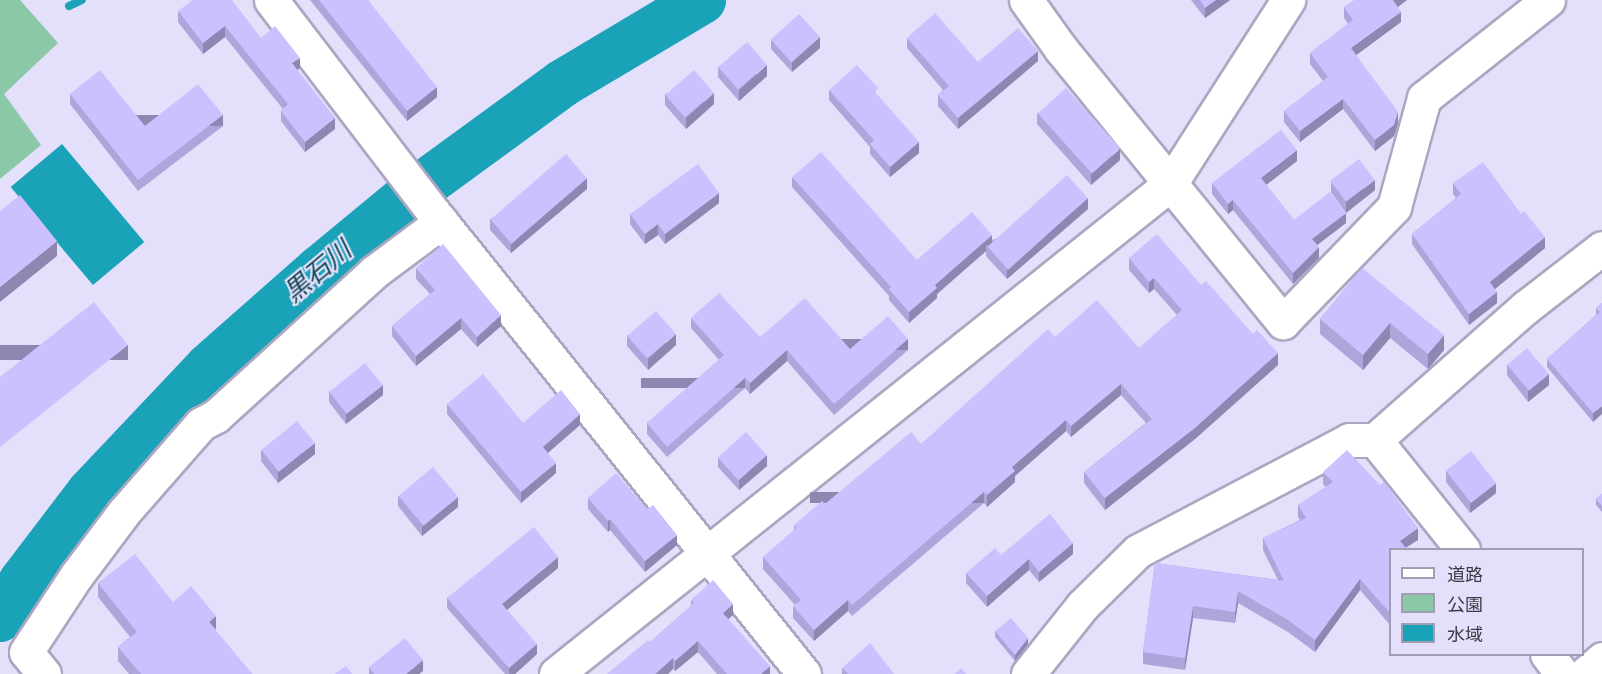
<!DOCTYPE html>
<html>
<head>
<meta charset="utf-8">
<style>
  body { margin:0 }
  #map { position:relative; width:1602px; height:674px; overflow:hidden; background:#e4e0fb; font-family:"Zilla Slab","Noto Sans JP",serif }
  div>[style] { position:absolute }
  .green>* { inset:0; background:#8ac8a8 }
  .water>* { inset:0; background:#19a2b8; transform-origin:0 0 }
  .stream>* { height:8px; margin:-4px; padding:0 4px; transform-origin:4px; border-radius:4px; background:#19a2b8 }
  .river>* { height:48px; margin:-24px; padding:0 24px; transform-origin:24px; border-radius:24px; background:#19a2b8 }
  .roads { filter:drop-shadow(2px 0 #aba7c1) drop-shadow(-2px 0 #aba7c1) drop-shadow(0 2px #aba7c1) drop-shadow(0 -2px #aba7c1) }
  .minor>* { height:33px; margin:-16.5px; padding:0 16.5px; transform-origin:16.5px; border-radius:16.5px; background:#fff }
  .wall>* { inset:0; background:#afa5db }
  .shaded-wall>* { inset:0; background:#8f86b2; transform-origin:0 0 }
  .building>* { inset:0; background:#ccc0ff; transform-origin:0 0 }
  span { translate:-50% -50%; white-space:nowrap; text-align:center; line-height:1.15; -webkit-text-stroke:4.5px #e4e0fb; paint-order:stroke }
  .water-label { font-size:26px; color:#134852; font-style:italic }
  .legend { position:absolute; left:1389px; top:548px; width:195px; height:108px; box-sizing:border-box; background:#e4e0fb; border:2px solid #a09eb2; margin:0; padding:8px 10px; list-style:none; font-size:18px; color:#3b3a44 }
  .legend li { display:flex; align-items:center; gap:12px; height:30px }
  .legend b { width:30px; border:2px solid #a09eb2 }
</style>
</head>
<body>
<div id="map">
  <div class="green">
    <div style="clip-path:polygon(0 0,20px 0,58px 43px,4px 94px,41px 145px,0 179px)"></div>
  </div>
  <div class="water">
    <div style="left:62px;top:144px;width:128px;height:67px;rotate:50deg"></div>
  </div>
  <div class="stream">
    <div style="left:69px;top:6px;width:14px;rotate:-25deg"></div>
  </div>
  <div class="river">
    <div style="left:0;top:618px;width:44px;rotate:-58.1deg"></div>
    <div style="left:23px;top:581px;width:111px;rotate:-52.7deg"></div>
    <div style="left:90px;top:493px;width:173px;rotate:-46.6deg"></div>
    <div style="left:209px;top:367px;width:147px;rotate:-41.4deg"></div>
    <div style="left:319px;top:270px;width:119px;rotate:-39.6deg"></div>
    <div style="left:411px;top:194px;width:188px;rotate:-36.1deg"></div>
    <div style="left:563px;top:83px;width:162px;rotate:-30.8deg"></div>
  </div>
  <div class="roads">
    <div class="minor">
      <div style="left:271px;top:0;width:268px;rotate:52.6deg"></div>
      <div style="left:434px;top:213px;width:591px;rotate:51.25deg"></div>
      <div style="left:1026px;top:0;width:60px;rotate:54.5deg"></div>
      <div style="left:1061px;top:49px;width:352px;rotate:50.9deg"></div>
      <div style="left:1283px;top:322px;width:160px;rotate:-46deg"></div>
      <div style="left:1394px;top:207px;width:113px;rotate:-74.6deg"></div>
      <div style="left:1424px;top:98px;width:158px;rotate:-38.3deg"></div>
      <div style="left:1375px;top:440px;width:141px;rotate:51.3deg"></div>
      <div style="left:1547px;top:654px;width:25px;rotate:53deg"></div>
      <div style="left:44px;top:674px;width:28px;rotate:-129deg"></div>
      <div style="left:26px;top:652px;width:91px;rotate:-56.7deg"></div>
      <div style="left:76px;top:576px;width:80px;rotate:-53.1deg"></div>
      <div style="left:124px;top:512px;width:117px;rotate:-48.8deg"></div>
      <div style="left:201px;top:424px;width:17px;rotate:-28deg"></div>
      <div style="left:216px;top:416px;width:214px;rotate:-42.3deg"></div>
      <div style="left:374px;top:272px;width:84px;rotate:-36.7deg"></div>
      <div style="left:556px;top:674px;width:786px;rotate:-38.59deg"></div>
      <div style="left:1170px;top:184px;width:219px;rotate:-57.3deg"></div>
      <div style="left:1028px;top:674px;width:87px;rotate:-51.5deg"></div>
      <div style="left:1082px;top:606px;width:78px;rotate:-44.5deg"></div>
      <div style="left:1138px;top:551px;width:238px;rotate:-27.7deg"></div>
      <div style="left:1349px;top:440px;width:26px"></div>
      <div style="left:1375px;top:440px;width:201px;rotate:-41.4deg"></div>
      <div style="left:1526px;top:307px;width:96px;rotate:-37.8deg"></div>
      <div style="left:1585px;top:674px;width:23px;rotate:-41deg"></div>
    </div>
  </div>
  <div class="wall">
    <div style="clip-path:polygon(310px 0,368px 0,437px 97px,407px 121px)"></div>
    <div style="clip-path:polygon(1191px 0,1230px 0,1205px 18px)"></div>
    <div style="clip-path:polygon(1344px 7px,1398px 7px,1401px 22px,1356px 55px,1398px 123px,1394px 136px,1375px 151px,1343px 109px,1300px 142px,1284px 122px,1284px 111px,1323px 81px,1310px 64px,1310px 53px,1348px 24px,1344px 18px)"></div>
    <div style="clip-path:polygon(178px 11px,261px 38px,300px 68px,297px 70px,335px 129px,305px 152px,281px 121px,281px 111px,283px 109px,225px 37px,203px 54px,178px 22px)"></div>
    <div style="clip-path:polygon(907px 38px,978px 62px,1038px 61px,958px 129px,938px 106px,938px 95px,943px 90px,907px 48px)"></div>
    <div style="clip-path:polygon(771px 39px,820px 48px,792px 72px,771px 49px)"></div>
    <div style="clip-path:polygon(718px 67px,767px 76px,739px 101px,718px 77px)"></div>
    <div style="clip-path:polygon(829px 90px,878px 96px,919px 153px,890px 177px,870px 154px,870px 147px,829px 100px)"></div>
    <div style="clip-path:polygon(70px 94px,145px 126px,223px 126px,138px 191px,70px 104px)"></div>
    <div style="clip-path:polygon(665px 94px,714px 104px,686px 129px,665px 105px)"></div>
    <div style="clip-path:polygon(1037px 113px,1120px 160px,1091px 185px,1037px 124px)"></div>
    <div style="clip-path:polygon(1297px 161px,1266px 185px,1294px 220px,1346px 223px,1317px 245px,1319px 258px,1293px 284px,1233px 210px,1228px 214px,1212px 194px,1212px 183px)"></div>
    <div style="clip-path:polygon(792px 177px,917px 260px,992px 240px,1088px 209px,1007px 279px,986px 256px,986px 251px,937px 294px,937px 298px,909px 323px,889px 300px,889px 296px,792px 187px)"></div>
    <div style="clip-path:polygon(1331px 181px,1375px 190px,1346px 213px,1331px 192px)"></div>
    <div style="clip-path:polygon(1453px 183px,1545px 248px,1495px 289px,1497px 303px,1469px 325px,1412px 244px,1412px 234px,1456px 198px,1453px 194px)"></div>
    <div style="clip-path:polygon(587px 189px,511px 253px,490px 230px,490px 219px)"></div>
    <div style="clip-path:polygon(719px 203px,665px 244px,658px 235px,645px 244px,630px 224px,630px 214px)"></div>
    <div style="clip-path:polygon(1129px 258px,1201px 285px,1278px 365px,1195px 439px,1105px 510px,1084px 483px,1084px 472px,1146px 423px,1121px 395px,1071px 437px,1066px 431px,1015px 476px,1015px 482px,987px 507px,984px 503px,852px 616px,848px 611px,814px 641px,793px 618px,793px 606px,795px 605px,763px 569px,763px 557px,794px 531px,794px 525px,825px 504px,921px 444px,1055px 337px,1139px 348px,1177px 315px,1154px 289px,1149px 293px,1129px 270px)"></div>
    <div style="clip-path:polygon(416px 268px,501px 326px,477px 347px,461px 329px,416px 366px,392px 336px,392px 326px,430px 294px,416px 279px)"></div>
    <div style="clip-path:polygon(1362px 268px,1444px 350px,1428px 369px,1390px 338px,1363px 370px,1320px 334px,1320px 319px)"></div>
    <div style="clip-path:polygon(1602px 303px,1593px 422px,1547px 367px,1547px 359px,1596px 315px,1596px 308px)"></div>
    <div style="clip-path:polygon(691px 318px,760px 337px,850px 349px,908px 350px,834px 415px,787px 361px,750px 394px,745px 388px,667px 457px,647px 434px,647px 423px,719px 360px,691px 328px)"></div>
    <div style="clip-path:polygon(627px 335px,676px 345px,648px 370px,627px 346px)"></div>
    <div style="clip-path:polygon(1507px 364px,1549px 385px,1528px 402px,1507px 375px)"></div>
    <div style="clip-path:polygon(329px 391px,383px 395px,346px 424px,329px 402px)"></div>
    <div style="clip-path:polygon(447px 404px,523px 423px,580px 425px,548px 453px,556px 473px,521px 503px,447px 414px)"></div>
    <div style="clip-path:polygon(261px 450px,315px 454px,278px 483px,261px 461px)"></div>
    <div style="clip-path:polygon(718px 457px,767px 466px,739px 490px,718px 467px)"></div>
    <div style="clip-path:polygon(1446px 471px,1496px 493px,1470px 513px,1446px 482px)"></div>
    <div style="clip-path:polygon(1323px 472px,1418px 540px,1390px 549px,1390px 625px,1360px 590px,1315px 652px,1288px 632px,1238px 603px,1235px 623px,1193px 618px,1185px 670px,1143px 664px,1143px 652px,1155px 563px,1278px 580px,1263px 550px,1263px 538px,1300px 520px,1298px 517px,1298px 505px,1326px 487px,1323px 484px)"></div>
    <div style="clip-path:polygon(1602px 494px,1602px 512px,1596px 505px,1596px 499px)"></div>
    <div style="clip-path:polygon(398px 496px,458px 507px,422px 536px,398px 506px)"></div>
    <div style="clip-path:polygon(588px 498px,677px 545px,645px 572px,610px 530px,608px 532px,588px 509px)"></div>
    <div style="clip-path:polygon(1073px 554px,1039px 582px,1029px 570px,987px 607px,966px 583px,966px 573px,1001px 555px)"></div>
    <div style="clip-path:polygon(558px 568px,507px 610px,537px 654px,515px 674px,505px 674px,447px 608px,447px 598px)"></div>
    <div style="clip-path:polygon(98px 583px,173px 602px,215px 630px,252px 674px,129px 674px,118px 661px,118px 647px,130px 637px,98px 597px)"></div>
    <div style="clip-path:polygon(691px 600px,733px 615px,728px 619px,770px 674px,717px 674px,698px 652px,675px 671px,650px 642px,691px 606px)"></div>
    <div style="clip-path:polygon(995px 631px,1028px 644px,1015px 661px,995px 637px)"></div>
    <div style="clip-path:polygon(369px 667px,423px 671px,419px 674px,369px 674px)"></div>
    <div style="clip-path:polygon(842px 668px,894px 674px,842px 674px)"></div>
  </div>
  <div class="shaded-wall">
    <div style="clip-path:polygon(1216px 0,1230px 0,1205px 18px,1205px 8px)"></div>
    <div style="clip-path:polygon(1393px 0,1407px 0,1393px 11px)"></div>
    <div style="clip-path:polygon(1401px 12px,1401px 22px,1351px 59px,1351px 48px)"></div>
    <div style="clip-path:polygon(225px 26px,225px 37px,203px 54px,203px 43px)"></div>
    <div style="clip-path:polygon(820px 37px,820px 48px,792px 72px,792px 62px)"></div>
    <div style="clip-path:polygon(1038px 51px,1038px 61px,958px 129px,958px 118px)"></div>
    <div style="clip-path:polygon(300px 58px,300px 68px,292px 74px,292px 63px)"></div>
    <div style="clip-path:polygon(767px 65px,767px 76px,739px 101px,739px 90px)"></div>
    <div style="clip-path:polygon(437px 87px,437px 97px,407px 121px,407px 111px)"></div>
    <div style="clip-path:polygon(714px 93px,714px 104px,686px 129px,686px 118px)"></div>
    <div style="clip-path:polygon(1343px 99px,1343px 109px,1300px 142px,1300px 131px)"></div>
    <div style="clip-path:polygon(1398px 112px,1398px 123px,1394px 136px,1375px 151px,1375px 140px)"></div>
    <div style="left:223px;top:115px;width:11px;height:107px;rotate:90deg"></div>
    <div style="clip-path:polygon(335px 118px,335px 129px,305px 152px,305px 142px)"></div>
    <div style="clip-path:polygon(919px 142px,919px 153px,890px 177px,890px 167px)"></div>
    <div style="clip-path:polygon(1120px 149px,1120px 160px,1091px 185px,1091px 174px)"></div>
    <div style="clip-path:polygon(1297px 150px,1297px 161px,1261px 189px,1261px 178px)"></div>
    <div style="clip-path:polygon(587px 178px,587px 189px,511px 253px,511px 243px)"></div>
    <div style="clip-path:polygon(1375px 180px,1375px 190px,1346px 213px,1346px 202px)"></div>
    <div style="clip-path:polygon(719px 193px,719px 203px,665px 244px,665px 234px)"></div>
    <div style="clip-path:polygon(1088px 198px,1088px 209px,1007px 279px,1007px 269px)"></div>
    <div style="clip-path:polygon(1233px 200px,1233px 210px,1228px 214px,1228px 204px)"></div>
    <div style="clip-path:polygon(1346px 213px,1346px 223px,1312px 249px,1312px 239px)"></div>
    <div style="clip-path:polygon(658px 224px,658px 235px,645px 244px,645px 234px)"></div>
    <div style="clip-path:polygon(992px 235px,992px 246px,986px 245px,986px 251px,937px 294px,937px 298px,909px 323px,909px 312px,935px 285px)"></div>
    <div style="clip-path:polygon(1545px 237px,1545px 248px,1490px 293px,1490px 282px)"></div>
    <div style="clip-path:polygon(57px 241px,57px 256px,0 302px,0 287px)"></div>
    <div style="clip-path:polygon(1319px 247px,1319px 258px,1293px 284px,1293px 273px)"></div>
    <div style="clip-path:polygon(1154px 278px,1154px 289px,1149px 293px,1149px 282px)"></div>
    <div style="clip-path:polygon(1497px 292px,1497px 303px,1469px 325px,1469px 314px)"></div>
    <div style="clip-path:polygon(501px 315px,501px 326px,477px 347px,477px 337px)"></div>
    <div style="clip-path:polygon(461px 318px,461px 329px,416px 366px,416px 356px)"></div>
    <div style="clip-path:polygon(1390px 323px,1390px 338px,1363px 370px,1363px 355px)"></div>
    <div style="clip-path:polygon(676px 334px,676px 345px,648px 370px,648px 359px)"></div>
    <div style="clip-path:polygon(1444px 335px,1444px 350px,1428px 369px,1428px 354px)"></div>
    <div style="left:908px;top:339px;width:11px;height:98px;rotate:90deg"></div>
    <div style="left:128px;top:345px;width:15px;height:164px;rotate:90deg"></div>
    <div style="clip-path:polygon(787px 350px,787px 361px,750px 394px,750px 383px)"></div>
    <div style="clip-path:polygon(1278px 353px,1278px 365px,1195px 439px,1105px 510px,1105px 498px)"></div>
    <div style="clip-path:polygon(1549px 374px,1549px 385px,1528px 402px,1528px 391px)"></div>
    <div style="left:745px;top:378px;width:10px;height:104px;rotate:90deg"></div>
    <div style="clip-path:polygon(1121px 384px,1121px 395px,1071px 437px,1071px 426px)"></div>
    <div style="clip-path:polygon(383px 385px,383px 395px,346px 424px,346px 414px)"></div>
    <div style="clip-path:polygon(1602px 406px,1602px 414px,1593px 422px,1593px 413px)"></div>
    <div style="clip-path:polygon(580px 414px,580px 425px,543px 457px,543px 447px)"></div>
    <div style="clip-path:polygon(1066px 420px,1066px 431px,1015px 476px,1015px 482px,987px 507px,987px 495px,1012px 467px)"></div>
    <div style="clip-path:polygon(315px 443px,315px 454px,278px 483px,278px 472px)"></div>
    <div style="clip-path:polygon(767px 455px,767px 466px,739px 490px,739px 480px)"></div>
    <div style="clip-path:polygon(556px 463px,556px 473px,521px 503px,521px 492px)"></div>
    <div style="clip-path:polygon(1496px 483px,1496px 493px,1470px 513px,1470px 503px)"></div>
    <div style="left:984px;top:492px;width:11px;height:174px;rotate:90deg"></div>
    <div style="clip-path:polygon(458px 497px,458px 507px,422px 536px,422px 526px)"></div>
    <div style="clip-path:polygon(610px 519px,610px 530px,608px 532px,608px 521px)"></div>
    <div style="clip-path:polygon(1418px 528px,1418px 540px,1404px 549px,1400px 541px)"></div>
    <div style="clip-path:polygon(677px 535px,677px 545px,645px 572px,645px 561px)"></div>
    <div style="clip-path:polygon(1073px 543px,1073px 554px,1039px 582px,1039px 572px)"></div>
    <div style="clip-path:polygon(558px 557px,558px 568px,502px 614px,502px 604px)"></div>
    <div style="clip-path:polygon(1029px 559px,1029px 570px,987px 607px,987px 596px)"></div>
    <div style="clip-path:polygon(1360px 579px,1360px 590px,1315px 652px,1315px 640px)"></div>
    <div style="clip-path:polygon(1238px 591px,1238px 603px,1235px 623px,1235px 612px)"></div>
    <div style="clip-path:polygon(848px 600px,848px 611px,814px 641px,814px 630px)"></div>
    <div style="clip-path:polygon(733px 604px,733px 615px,723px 624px,723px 613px)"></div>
    <div style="clip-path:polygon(1193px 606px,1193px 618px,1185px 670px,1185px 658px)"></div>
    <div style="clip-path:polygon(216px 616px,216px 630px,209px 622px)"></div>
    <div style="clip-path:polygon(1028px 638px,1028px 644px,1015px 661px,1015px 655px)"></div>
    <div style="clip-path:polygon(698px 641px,698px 652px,675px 671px,675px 661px)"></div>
    <div style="clip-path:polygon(537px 644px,537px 654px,515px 674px,509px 674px,509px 668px)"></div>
    <div style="clip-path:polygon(673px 658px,673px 669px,668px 674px,655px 674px)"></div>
    <div style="clip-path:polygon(423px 660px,423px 671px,419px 674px,406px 674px)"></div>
    <div style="clip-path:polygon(770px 666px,770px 674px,761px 674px)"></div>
  </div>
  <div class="building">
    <div style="clip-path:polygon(193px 0,232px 0,261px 38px,275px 26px,300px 58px,292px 63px,335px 118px,305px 142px,281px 111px,288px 104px,225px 26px,203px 43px,178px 11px)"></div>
    <div style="clip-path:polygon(319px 0,368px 0,437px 87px,407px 111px)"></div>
    <div style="clip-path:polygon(1200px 0,1216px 0,1205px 8px)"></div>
    <div style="clip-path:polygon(1354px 0,1393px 0,1401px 12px,1351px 48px,1398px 112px,1394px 125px,1375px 140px,1343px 99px,1300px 131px,1284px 111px,1328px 77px,1310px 53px,1353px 20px,1344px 7px)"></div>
    <div style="clip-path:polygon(935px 13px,978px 62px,1018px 28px,1038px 51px,958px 118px,938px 95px,949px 86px,907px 38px)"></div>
    <div style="left:799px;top:14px;width:31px;height:38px;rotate:48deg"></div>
    <div style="left:747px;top:42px;width:30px;height:38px;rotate:49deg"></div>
    <div style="clip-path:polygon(857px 65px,878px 88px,875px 92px,919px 142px,890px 167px,870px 144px,874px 140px,829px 90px)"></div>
    <div style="clip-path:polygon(100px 70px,145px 126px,198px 84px,223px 115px,138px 180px,70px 94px)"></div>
    <div style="left:694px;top:70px;width:30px;height:38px;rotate:49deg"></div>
    <div style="left:1066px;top:88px;width:81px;height:38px;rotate:48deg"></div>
    <div style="clip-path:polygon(1281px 130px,1297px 150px,1261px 178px,1294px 220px,1330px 192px,1346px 213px,1312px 239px,1319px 247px,1293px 273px,1233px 200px,1228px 204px,1212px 183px)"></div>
    <div style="clip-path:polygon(821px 152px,917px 260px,972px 212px,992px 235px,935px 285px,937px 288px,909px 312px,889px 289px,891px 287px,792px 177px)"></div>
    <div style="left:566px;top:154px;width:32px;height:100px;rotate:49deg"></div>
    <div style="left:1359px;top:159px;width:26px;height:36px;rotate:53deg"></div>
    <div style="clip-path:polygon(1483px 162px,1521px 214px,1524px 211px,1545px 237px,1490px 282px,1497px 292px,1469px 314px,1412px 234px,1461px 194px,1453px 183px)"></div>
    <div style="clip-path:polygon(698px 164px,719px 193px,665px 234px,658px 224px,645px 234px,630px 214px)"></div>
    <div style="left:1067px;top:175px;width:31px;height:107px;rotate:48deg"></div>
    <div style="clip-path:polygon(20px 195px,57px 241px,0 287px,0 211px)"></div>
    <div style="clip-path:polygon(1157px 234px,1201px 285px,1206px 281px,1253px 334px,1257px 330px,1278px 353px,1195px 428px,1105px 498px,1084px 472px,1152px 419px,1121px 384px,1071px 426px,1066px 420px,1012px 467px,1015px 471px,987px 495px,984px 492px,852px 605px,848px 600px,814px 630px,793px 606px,801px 600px,763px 557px,796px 528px,794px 525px,822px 501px,825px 504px,911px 432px,921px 444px,1048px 329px,1055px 337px,1097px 300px,1139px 348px,1182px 310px,1154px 278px,1149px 282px,1129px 258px)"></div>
    <div style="clip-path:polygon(443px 244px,501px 315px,477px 337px,461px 318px,416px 356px,392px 326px,435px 290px,416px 268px)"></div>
    <div style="clip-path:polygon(1362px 268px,1444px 335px,1428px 354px,1390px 323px,1363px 355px,1320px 319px)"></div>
    <div style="clip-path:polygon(719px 293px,760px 337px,805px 298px,850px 349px,888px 316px,908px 339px,834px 404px,787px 350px,750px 383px,745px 378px,667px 447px,647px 423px,724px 355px,691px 318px)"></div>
    <div style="clip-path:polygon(94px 302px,128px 345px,0 447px,0 377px)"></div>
    <div style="clip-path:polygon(1602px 303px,1602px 406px,1593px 413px,1547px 359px,1600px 312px,1596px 308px)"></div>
    <div style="left:656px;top:311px;width:30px;height:38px;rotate:49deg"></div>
    <div style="left:1527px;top:348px;width:34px;height:26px;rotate:50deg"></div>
    <div style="left:365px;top:363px;width:28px;height:46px;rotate:51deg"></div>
    <div style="clip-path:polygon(483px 374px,523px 423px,561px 390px,580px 414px,543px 447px,556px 463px,521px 492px,447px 404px)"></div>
    <div style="left:297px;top:421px;width:28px;height:46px;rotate:51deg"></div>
    <div style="left:746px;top:432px;width:31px;height:38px;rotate:48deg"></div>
    <div style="clip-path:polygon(1347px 450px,1380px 485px,1384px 482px,1418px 528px,1400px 541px,1407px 549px,1390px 549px,1390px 613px,1360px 579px,1315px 640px,1288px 620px,1238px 591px,1235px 612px,1193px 606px,1185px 658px,1143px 652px,1155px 563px,1284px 581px,1263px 538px,1306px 518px,1298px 505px,1333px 482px,1323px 472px)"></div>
    <div style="left:1471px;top:451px;width:41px;height:32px;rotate:52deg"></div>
    <div style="left:433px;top:467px;width:39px;height:45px;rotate:50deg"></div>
    <div style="clip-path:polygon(616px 473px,647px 509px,653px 505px,677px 535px,645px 561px,610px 519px,608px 521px,588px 498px)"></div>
    <div style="clip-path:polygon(1602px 494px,1602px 506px,1596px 499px)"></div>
    <div style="clip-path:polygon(1050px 514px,1073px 543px,1039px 572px,1029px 559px,987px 596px,966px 573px,995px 548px,1001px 555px)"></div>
    <div style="clip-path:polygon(534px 527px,558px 557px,502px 604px,537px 644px,509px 668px,447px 598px)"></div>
    <div style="clip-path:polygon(135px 554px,173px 602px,191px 586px,216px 616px,209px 622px,252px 674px,141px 674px,118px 647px,137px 632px,98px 583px)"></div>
    <div style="clip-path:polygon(713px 580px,733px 604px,723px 613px,770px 666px,761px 674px,727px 674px,698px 641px,675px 661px,673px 658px,655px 674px,607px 674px,648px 640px,650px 642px,694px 603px,691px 600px)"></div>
    <div style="clip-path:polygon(1011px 618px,1028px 638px,1015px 655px,995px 631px)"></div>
    <div style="clip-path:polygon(405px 638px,423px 660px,406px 674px,374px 674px,369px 667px)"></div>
    <div style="clip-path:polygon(870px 643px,894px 674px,848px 674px,842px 668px)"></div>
    <div style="clip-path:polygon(346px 666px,352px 674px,335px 674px)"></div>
    <div style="clip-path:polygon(961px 668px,966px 674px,955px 674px)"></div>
  </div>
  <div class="water-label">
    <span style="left:318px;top:272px;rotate:-40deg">黒石川</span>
  </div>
  <ul class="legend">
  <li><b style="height:8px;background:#fff"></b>道路</li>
  <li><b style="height:16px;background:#8ac8a8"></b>公園</li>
  <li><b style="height:16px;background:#19a2b8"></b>水域</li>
  </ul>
</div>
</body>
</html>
